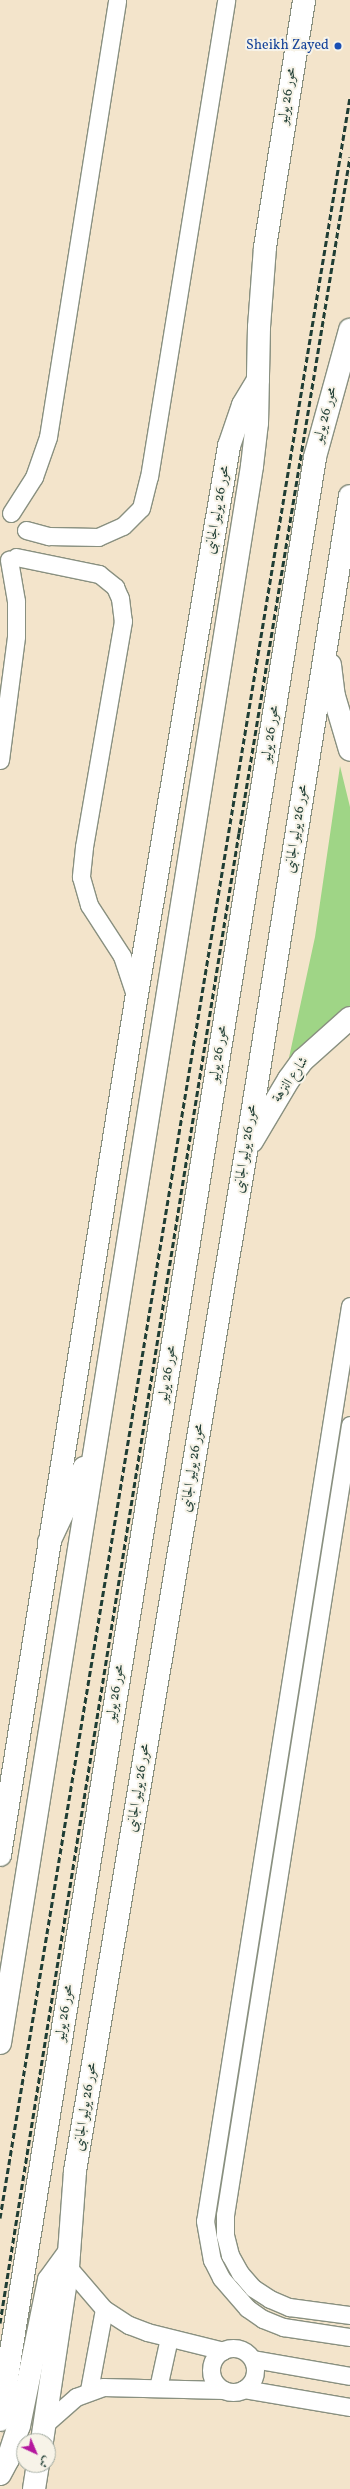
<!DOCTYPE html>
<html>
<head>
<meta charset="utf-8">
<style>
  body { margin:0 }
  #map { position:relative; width:350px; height:2489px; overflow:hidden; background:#f3e4cb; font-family:Vollkorn,Amiri,serif }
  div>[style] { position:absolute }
  .green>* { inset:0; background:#9fd586 }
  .roads { filter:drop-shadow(1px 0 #899080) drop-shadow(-1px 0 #899080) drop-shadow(0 1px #899080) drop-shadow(0 -1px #899080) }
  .minor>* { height:17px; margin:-8.5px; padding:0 8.5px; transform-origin:8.5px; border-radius:8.5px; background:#fff }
  .minor>.ring { margin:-8.5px; padding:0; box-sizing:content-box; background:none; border:17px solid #fff; border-radius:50% }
  .secondary>* { height:22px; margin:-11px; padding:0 11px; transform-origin:11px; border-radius:11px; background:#fff }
  .trunk>* { height:22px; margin:-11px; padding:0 11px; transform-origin:11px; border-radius:11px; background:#fff }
  .rail>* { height:3px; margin-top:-1.5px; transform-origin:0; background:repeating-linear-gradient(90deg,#1f3d34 0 6px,transparent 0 9px) }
  .dots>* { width:11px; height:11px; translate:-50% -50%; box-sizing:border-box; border:2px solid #f7f3e8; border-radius:50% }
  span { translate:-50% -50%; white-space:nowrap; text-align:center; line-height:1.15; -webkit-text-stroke:4px #f7f3e8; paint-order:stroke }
  .transit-label { font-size:14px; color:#164399 }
  .right { translate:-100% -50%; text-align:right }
  .street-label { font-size:14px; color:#1f3d34 }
  .north { position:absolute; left:16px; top:2433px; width:40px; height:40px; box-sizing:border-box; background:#f7f3e8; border:1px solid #a1aaa0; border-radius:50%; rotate:136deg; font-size:11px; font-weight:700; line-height:16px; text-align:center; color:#1f3d34 }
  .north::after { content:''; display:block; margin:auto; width:14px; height:18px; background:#b5179e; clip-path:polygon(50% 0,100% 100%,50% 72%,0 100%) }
</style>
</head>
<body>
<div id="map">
  <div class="green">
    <div style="clip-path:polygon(340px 766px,350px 807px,350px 1016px,287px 1067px,315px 937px)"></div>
  </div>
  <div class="roads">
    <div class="minor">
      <div style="left:11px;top:513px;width:43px;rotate:-57.4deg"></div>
      <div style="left:34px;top:477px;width:42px;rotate:-70.7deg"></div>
      <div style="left:48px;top:437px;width:442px;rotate:-81deg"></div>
      <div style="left:26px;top:530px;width:24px;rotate:15deg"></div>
      <div style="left:49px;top:536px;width:49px;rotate:1.2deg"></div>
      <div style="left:98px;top:537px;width:27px;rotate:-24deg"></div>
      <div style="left:123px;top:526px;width:25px;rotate:-45deg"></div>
      <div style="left:141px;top:508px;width:32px;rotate:-76deg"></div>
      <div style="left:149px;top:477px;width:483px;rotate:-80.8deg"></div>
      <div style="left:16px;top:557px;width:85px;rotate:11.6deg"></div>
      <div style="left:99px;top:574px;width:21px;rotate:39deg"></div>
      <div style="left:115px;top:587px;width:12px;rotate:66deg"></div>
      <div style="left:120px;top:598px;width:23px;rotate:83deg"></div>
      <div style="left:123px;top:621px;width:229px;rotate:99.8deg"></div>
      <div style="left:84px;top:847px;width:30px;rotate:96deg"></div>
      <div style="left:81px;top:877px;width:29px;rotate:74deg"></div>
      <div style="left:89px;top:905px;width:61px;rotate:57.1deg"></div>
      <div style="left:122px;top:956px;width:41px;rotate:71.6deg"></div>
      <div style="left:0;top:760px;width:125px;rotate:-82.6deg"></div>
      <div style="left:16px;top:636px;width:35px;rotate:-90deg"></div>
      <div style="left:16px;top:601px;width:42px;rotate:-99.7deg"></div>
      <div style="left:350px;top:1306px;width:926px;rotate:99deg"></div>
      <div style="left:205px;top:2221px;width:40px;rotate:80deg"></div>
      <div style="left:212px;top:2260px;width:20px;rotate:63deg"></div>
      <div style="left:221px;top:2278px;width:40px;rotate:49deg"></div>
      <div style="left:247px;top:2308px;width:19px;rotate:35deg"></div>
      <div style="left:263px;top:2319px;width:22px;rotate:22deg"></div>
      <div style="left:283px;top:2327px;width:68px;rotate:8.5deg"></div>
      <div style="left:350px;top:1425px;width:800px;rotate:98.99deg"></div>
      <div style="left:225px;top:2215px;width:20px;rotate:90deg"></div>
      <div style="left:225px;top:2235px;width:21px;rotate:76deg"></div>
      <div style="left:230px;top:2255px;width:21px;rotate:61deg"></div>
      <div style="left:240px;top:2273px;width:20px;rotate:49deg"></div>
      <div style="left:253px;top:2288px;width:20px;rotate:33deg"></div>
      <div style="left:270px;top:2299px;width:21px;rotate:23deg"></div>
      <div style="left:289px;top:2307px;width:62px;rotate:7.5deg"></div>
      <div style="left:68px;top:2267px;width:55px;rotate:49.4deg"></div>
      <div style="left:104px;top:2309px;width:30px;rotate:33deg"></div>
      <div style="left:129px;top:2325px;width:19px;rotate:21deg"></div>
      <div style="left:147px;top:2332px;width:78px;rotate:14deg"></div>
      <div class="ring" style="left:211px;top:2348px;width:27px;height:27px"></div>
      <div style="left:253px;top:2359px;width:98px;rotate:9.9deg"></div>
      <div style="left:158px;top:2388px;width:51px;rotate:-77.6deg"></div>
      <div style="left:244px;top:2389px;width:108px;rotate:9.6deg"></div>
      <div style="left:89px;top:2390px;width:82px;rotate:-79.5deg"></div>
      <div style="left:44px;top:2425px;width:43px;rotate:-41.2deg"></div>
      <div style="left:76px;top:2397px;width:29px;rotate:-20deg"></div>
      <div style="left:103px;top:2387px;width:121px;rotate:1.4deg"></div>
    </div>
    <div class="secondary">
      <div style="left:330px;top:665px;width:31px;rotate:83deg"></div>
      <div style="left:334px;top:696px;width:56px;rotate:73.5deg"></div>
      <div style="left:252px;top:1141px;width:72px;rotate:-59.2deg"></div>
      <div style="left:289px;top:1079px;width:24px;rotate:-54deg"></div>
      <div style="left:303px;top:1060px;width:63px;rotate:-41.8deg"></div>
      <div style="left:0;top:1855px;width:866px;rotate:-80.96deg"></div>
      <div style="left:136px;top:1000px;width:562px;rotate:-80.47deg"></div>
      <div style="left:229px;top:446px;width:43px;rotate:-71.1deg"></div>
      <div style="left:243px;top:405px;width:29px;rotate:-59deg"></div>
      <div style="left:42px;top:2441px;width:176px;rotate:-81.5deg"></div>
      <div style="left:68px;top:2267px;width:96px;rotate:-85.8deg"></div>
      <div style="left:75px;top:2171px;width:1033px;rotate:-80.47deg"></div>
      <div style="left:246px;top:1152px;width:664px;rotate:-80.99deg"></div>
      <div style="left:34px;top:2489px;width:24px;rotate:-81deg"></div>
    </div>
    <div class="trunk">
      <div style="left:49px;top:1542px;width:82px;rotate:-64.7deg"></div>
      <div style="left:0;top:2043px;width:1597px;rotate:-80.92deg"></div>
      <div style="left:252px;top:466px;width:43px;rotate:-83.4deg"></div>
      <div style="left:257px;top:423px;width:96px;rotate:-88.8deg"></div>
      <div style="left:259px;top:327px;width:80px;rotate:-85.7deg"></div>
      <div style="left:265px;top:247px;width:250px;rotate:-81deg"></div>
      <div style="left:0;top:2420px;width:1988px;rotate:-80.88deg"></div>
      <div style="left:315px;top:457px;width:132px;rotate:-74.6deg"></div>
      <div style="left:0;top:2474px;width:17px;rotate:-62deg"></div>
      <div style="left:8px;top:2459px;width:35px;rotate:-72deg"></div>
      <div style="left:19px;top:2426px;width:149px;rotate:-78.4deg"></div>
      <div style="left:49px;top:2280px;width:34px;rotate:-54deg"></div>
    </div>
  </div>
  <div class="rail">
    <div style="left:0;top:2218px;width:2151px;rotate:-80.63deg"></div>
    <div style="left:0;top:2323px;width:1509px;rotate:-80.89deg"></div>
    <div style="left:239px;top:833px;width:685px;rotate:-80.68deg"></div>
  </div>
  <div class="dots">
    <div style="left:338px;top:46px;background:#1a4fb4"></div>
  </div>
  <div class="transit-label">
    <span class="right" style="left:329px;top:46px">Sheikh Zayed</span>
  </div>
  <div class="street-label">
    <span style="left:288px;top:96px;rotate:-81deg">محور 26 يوليو</span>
    <span style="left:326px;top:415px;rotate:-75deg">محور 26 يوليو</span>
    <span style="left:218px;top:510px;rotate:-80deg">محور 26 يوليو الجانبى</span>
    <span style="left:271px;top:734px;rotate:-81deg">محور 26 يوليو</span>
    <span style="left:297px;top:829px;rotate:-81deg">محور 26 يوليو الجانبى</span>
    <span style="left:219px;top:1054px;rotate:-81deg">محور 26 يوليو</span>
    <span style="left:291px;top:1080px;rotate:-55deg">شارع النزهة</span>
    <span style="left:246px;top:1149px;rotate:-81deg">محور 26 يوليو الجانبى</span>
    <span style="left:168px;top:1374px;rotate:-81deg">محور 26 يوليو</span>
    <span style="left:193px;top:1468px;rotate:-81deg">محور 26 يوليو الجانبى</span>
    <span style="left:116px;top:1693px;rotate:-81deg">محور 26 يوليو</span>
    <span style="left:139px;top:1788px;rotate:-81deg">محور 26 يوليو الجانبى</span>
    <span style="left:65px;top:2013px;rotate:-81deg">محور 26 يوليو</span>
    <span style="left:86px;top:2107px;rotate:-81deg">محور 26 يوليو الجانبى</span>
  </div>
  <div class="north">ش</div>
</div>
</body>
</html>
